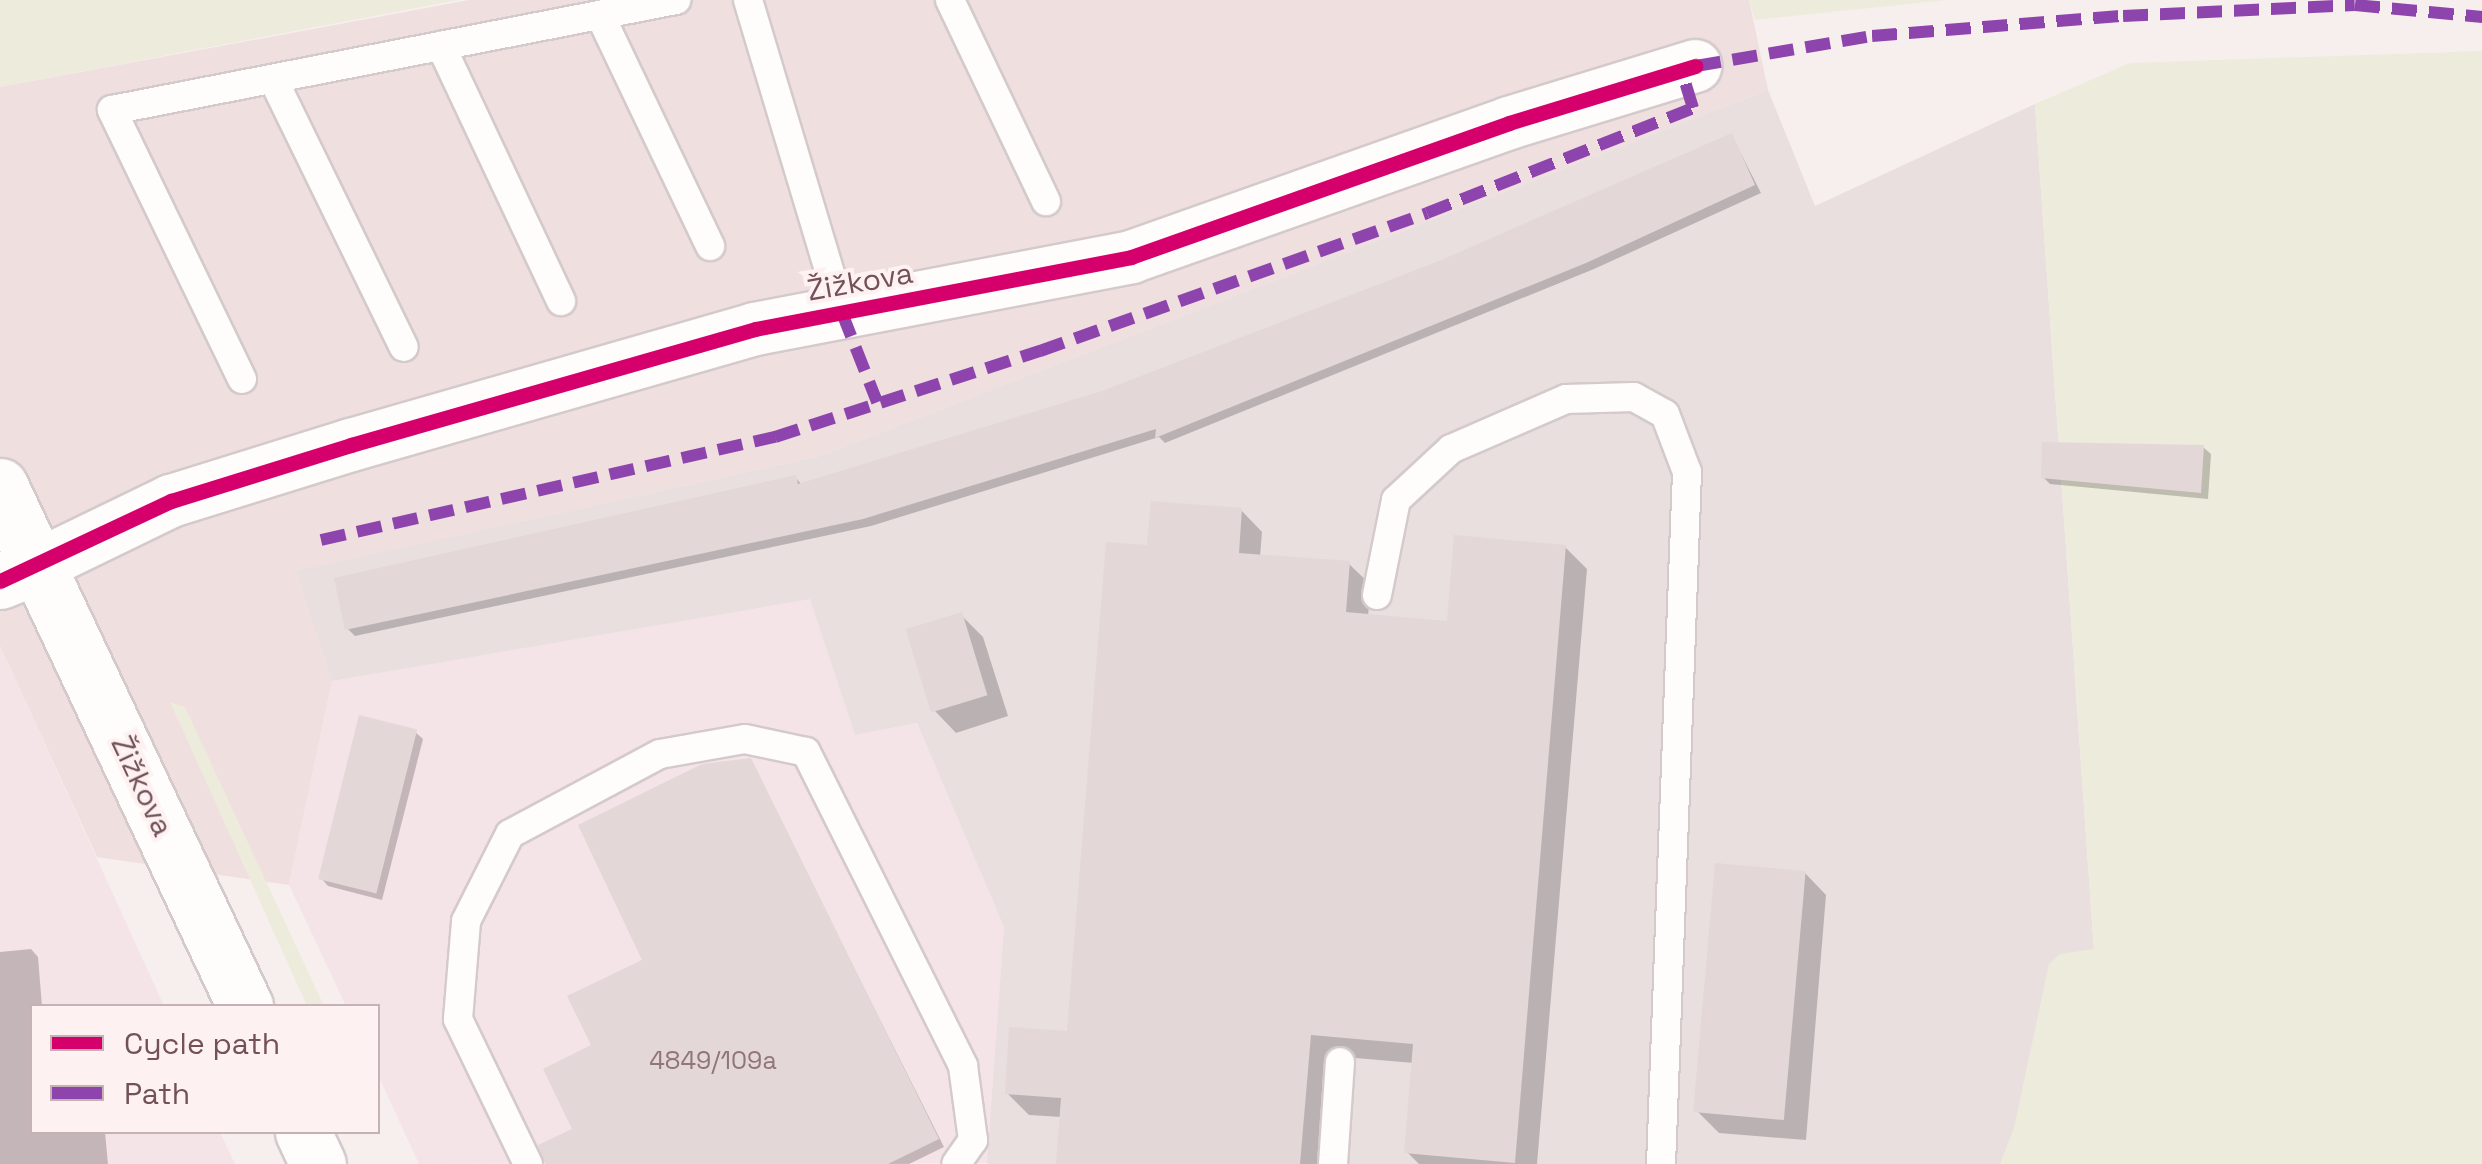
<!DOCTYPE html>
<html>
<head>
<meta charset="utf-8">
<style>
  body { margin:0 }
  #map { position:relative; width:2482px; height:1164px; overflow:hidden; background:#f6efee; font-family:"Space Grotesk",sans-serif }
  div>[style] { position:absolute }
  .residential>* { inset:0; background:#efdfdf }
  .commercial>* { inset:0; background:#f5e4e7 }
  .industrial>* { inset:0; background:#e9dfdf }
  .green>* { inset:0; background:#edebdb }
  .shadow>* { inset:0; background:#0003 }
  .building>* { inset:0; background:#e3d7d8; transform-origin:0 0 }
  .roads { filter:drop-shadow(2px 0 #d4cacb) drop-shadow(-2px 0 #d4cacb) drop-shadow(0 2px #d4cacb) drop-shadow(0 -2px #d4cacb) }
  .service>* { height:28px; margin:-14px; padding:0 14px; transform-origin:14px; border-radius:14px; background:#fefdfc }
  .minor>* { height:52px; margin:-26px; padding:0 26px; transform-origin:26px; border-radius:26px; background:#fefdfc }
  .tertiary>* { height:55px; margin:-27.5px; padding:0 27.5px; transform-origin:27.5px; border-radius:27.5px; background:#fefdfc }
  .secondary>* { height:55px; margin:-27.5px; padding:0 27.5px; transform-origin:27.5px; border-radius:27.5px; background:#fefdfc }
  .quiet>* { height:12px; margin-top:-6px; transform-origin:0; background:repeating-linear-gradient(90deg,#8e44ad 0 25px,transparent 0 37px) }
  .cycleway>* { height:15px; margin:-7.5px; padding:0 7.5px; transform-origin:7.5px; border-radius:7.5px; background:#d6006c }
  span { translate:-50% -50%; white-space:nowrap; text-align:center; line-height:1.15; -webkit-text-stroke:8px #fdf2f1; paint-order:stroke }
  .number-label { font-size:25px; color:#91757a }
  .number-label span { -webkit-text-stroke-width:0 }
  .street-label { font-size:30px; color:#735158 }
  .legend { position:absolute; left:30px; top:1004px; width:350px; height:130px; box-sizing:border-box; background:#fdf2f1; border:2px solid #c6b2b4; margin:0; padding:12px 18px; list-style:none; font-size:30px; color:#735158 }
  .legend li { display:flex; align-items:center; gap:20px; height:50px }
  .legend b { width:50px; border:2px solid #c6b2b4 }
</style>
</head>
<body>
<div id="map">
  <div class="residential">
    <div style="clip-path:polygon(469px 0,1749px 0,1768px 90px,820px 456px,297px 571px,332px 681px,289px 885px,97px 857px,0 646px,0 87px)"></div>
  </div>
  <div class="commercial">
    <div style="clip-path:polygon(810px 598px,855px 735px,917px 723px,1004px 927px,988px 1163px,419px 1164px,378px 1075px,378px 1006px,346px 1006px,289px 885px,332px 681px)"></div>
    <div style="clip-path:polygon(0 646px,164px 1006px,32px 1006px,32px 1132px,220px 1132px,235px 1164px,0 1164px)"></div>
  </div>
  <div class="industrial">
    <div style="clip-path:polygon(1768px 90px,1815px 206px,2035px 104px,2098px 1008px,2049px 1164px,987px 1164px,1004px 927px,917px 723px,855px 735px,810px 599px,332px 681px,296px 571px,820px 456px)"></div>
  </div>
  <div class="green">
    <div style="clip-path:polygon(0 0,458px 0,0 87px)"></div>
    <div style="clip-path:polygon(1749px 0,1947px 0,1755px 20px)"></div>
    <div style="clip-path:polygon(2482px 51px,2482px 1164px,2000px 1164px,2014px 1128px,2049px 964px,2060px 954px,2094px 949px,2035px 104px,2130px 63px)"></div>
    <div style="clip-path:polygon(170px 702px,185px 707px,324px 1006px,307px 1006px)"></div>
  </div>
  <div class="shadow">
    <div style="clip-path:polygon(1732px 136px,1761px 193px,1594px 269px,1165px 443px,1159px 437px,871px 526px,355px 636px,348px 629px,795px 477px,802px 485px,1103px 393px,1440px 263px)"></div>
    <div style="clip-path:polygon(2203px 447px,2211px 454px,2208px 499px,2050px 484px,2043px 477px)"></div>
    <div style="clip-path:polygon(1241px 510px,1262px 532px,1260px 557px,1349px 564px,1371px 585px,1368px 616px,1449px 623px,1565px 547px,1587px 569px,1537px 1164px,1419px 1164px,1407px 1152px,1414px 1063px,1332px 1056px,1323px 1164px,1058px 1164px,1062px 1117px,1029px 1115px,1007px 1093px,1069px 1034px,1150px 548px)"></div>
    <div style="clip-path:polygon(961px 615px,983px 637px,1008px 716px,956px 733px,935px 711px)"></div>
    <div style="clip-path:polygon(415px 732px,423px 739px,382px 900px,328px 886px,321px 878px)"></div>
    <div style="clip-path:polygon(750px 761px,944px 1147px,909px 1164px,572px 1164px,595px 1046px)"></div>
    <div style="clip-path:polygon(1805px 873px,1826px 895px,1806px 1140px,1719px 1133px,1697px 1111px)"></div>
    <div style="clip-path:polygon(31px 949px,38px 957px,42px 1006px,32px 1006px,32px 1132px,105px 1132px,108px 1164px,0 1164px,0 952px)"></div>
  </div>
  <div class="building">
    <div style="clip-path:polygon(1732px 133px,1755px 185px,1586px 263px,1155px 438px,1156px 429px,863px 519px,345px 630px,334px 578px,796px 475px,798px 484px,1102px 391px,1439px 261px)"></div>
    <div style="clip-path:polygon(2042px 442px,2204px 445px,2201px 493px,2041px 478px)"></div>
    <div style="clip-path:polygon(1151px 501px,1242px 508px,1239px 553px,1350px 561px,1346px 612px,1447px 621px,1454px 535px,1566px 545px,1515px 1163px,1404px 1153px,1413px 1044px,1311px 1035px,1300px 1164px,1056px 1164px,1061px 1098px,1005px 1094px,1009px 1027px,1067px 1031px,1106px 542px,1147px 545px)"></div>
    <div style="left:962px;top:612px;width:87px;height:59px;rotate:73deg"></div>
    <div style="left:359px;top:715px;width:60px;height:169px;rotate:14deg"></div>
    <div style="clip-path:polygon(751px 758px,939px 1139px,888px 1164px,545px 1164px,538px 1145px,572px 1129px,543px 1069px,591px 1045px,567px 996px,642px 960px,578px 825px,702px 764px)"></div>
    <div style="left:1715px;top:863px;width:91px;height:250px;rotate:5deg"></div>
  </div>
  <div class="roads">
    <div class="service">
      <div style="left:748px;top:0;width:327px;rotate:73.3deg"></div>
      <div style="left:950px;top:0;width:223px;rotate:64.5deg"></div>
      <div style="left:600px;top:15px;width:256px;rotate:64.5deg"></div>
      <div style="left:441px;top:46px;width:282px;rotate:64.8deg"></div>
      <div style="left:273px;top:79px;width:298px;rotate:64deg"></div>
      <div style="left:242px;top:379px;width:299px;rotate:-115.8deg"></div>
      <div style="left:112px;top:110px;width:575px;rotate:-11.04deg"></div>
      <div style="left:1377px;top:595px;width:97px;rotate:-78.7deg"></div>
      <div style="left:1396px;top:500px;width:75px;rotate:-42.8deg"></div>
      <div style="left:1451px;top:449px;width:125px;rotate:-23.5deg"></div>
      <div style="left:1566px;top:399px;width:68px;rotate:-1.7deg"></div>
      <div style="left:1634px;top:397px;width:35px;rotate:29deg"></div>
      <div style="left:1665px;top:414px;width:62px;rotate:69.2deg"></div>
      <div style="left:1687px;top:472px;width:692px;rotate:92.15deg"></div>
      <div style="left:528px;top:1164px;width:161px;rotate:-115.8deg"></div>
      <div style="left:458px;top:1019px;width:98px;rotate:-85.3deg"></div>
      <div style="left:466px;top:921px;width:97px;rotate:-63.2deg"></div>
      <div style="left:510px;top:834px;width:170px;rotate:-28.1deg"></div>
      <div style="left:660px;top:754px;width:86px;rotate:-10deg"></div>
      <div style="left:745px;top:739px;width:62px;rotate:12deg"></div>
      <div style="left:806px;top:752px;width:351px;rotate:63.4deg"></div>
      <div style="left:963px;top:1066px;width:75px;rotate:82.3deg"></div>
      <div style="left:973px;top:1140px;width:29px;rotate:125deg"></div>
      <div style="left:1333px;top:1164px;width:102px;rotate:-86.1deg"></div>
    </div>
    <div class="minor">
      <div style="left:39px;top:565px;width:147px;rotate:-25.9deg"></div>
      <div style="left:171px;top:501px;width:189px;rotate:-17.3deg"></div>
      <div style="left:351px;top:445px;width:420px;rotate:-16deg"></div>
      <div style="left:755px;top:329px;width:383px;rotate:-10.8deg"></div>
      <div style="left:1131px;top:257px;width:401px;rotate:-19.5deg"></div>
      <div style="left:1509px;top:123px;width:195px;rotate:-17deg"></div>
    </div>
    <div class="tertiary">
      <div style="left:0;top:581px;width:42px;rotate:-22.3deg"></div>
    </div>
    <div class="secondary">
      <div style="left:0;top:486px;width:575px;rotate:64.77deg"></div>
      <div style="left:303px;top:1132px;width:35px;rotate:65deg"></div>
    </div>
  </div>
  <div class="quiet">
    <div style="left:1696px;top:66px;width:179px;rotate:-9.7deg"></div>
    <div style="left:1872px;top:36px;width:252px;rotate:-4.6deg"></div>
    <div style="left:2123px;top:16px;width:232px;rotate:-2.7deg"></div>
    <div style="left:2355px;top:5px;width:128px;rotate:5.4deg"></div>
    <div style="left:842px;top:313px;width:96px;rotate:68.5deg"></div>
    <div style="left:321px;top:540px;width:466px;rotate:-12.8deg"></div>
    <div style="left:775px;top:437px;width:279px;rotate:-18deg"></div>
    <div style="left:1040px;top:351px;width:411px;rotate:-19.6deg"></div>
    <div style="left:1427px;top:213px;width:286px;rotate:-21.5deg"></div>
    <div style="left:1693px;top:108px;width:39px;rotate:-107deg"></div>
  </div>
  <div class="cycleway">
    <div style="left:0;top:581px;width:189px;rotate:-25.1deg"></div>
    <div style="left:171px;top:501px;width:189px;rotate:-17.3deg"></div>
    <div style="left:351px;top:445px;width:420px;rotate:-16deg"></div>
    <div style="left:755px;top:329px;width:383px;rotate:-10.8deg"></div>
    <div style="left:1131px;top:257px;width:401px;rotate:-19.5deg"></div>
    <div style="left:1509px;top:123px;width:195px;rotate:-17deg"></div>
  </div>
  <div class="number-label">
    <span style="left:713px;top:1060px">4849/109a</span>
  </div>
  <div class="street-label">
    <span style="left:860px;top:282px;rotate:-10deg">Žižkova</span>
    <span style="left:142px;top:786px;rotate:65deg">Žižkova</span>
  </div>
  <ul class="legend">
  <li><b style="height:12px;background:#d6006c"></b>Cycle path</li>
  <li><b style="height:12px;background:#8e44ad"></b>Path</li>
  </ul>
</div>
</body>
</html>
